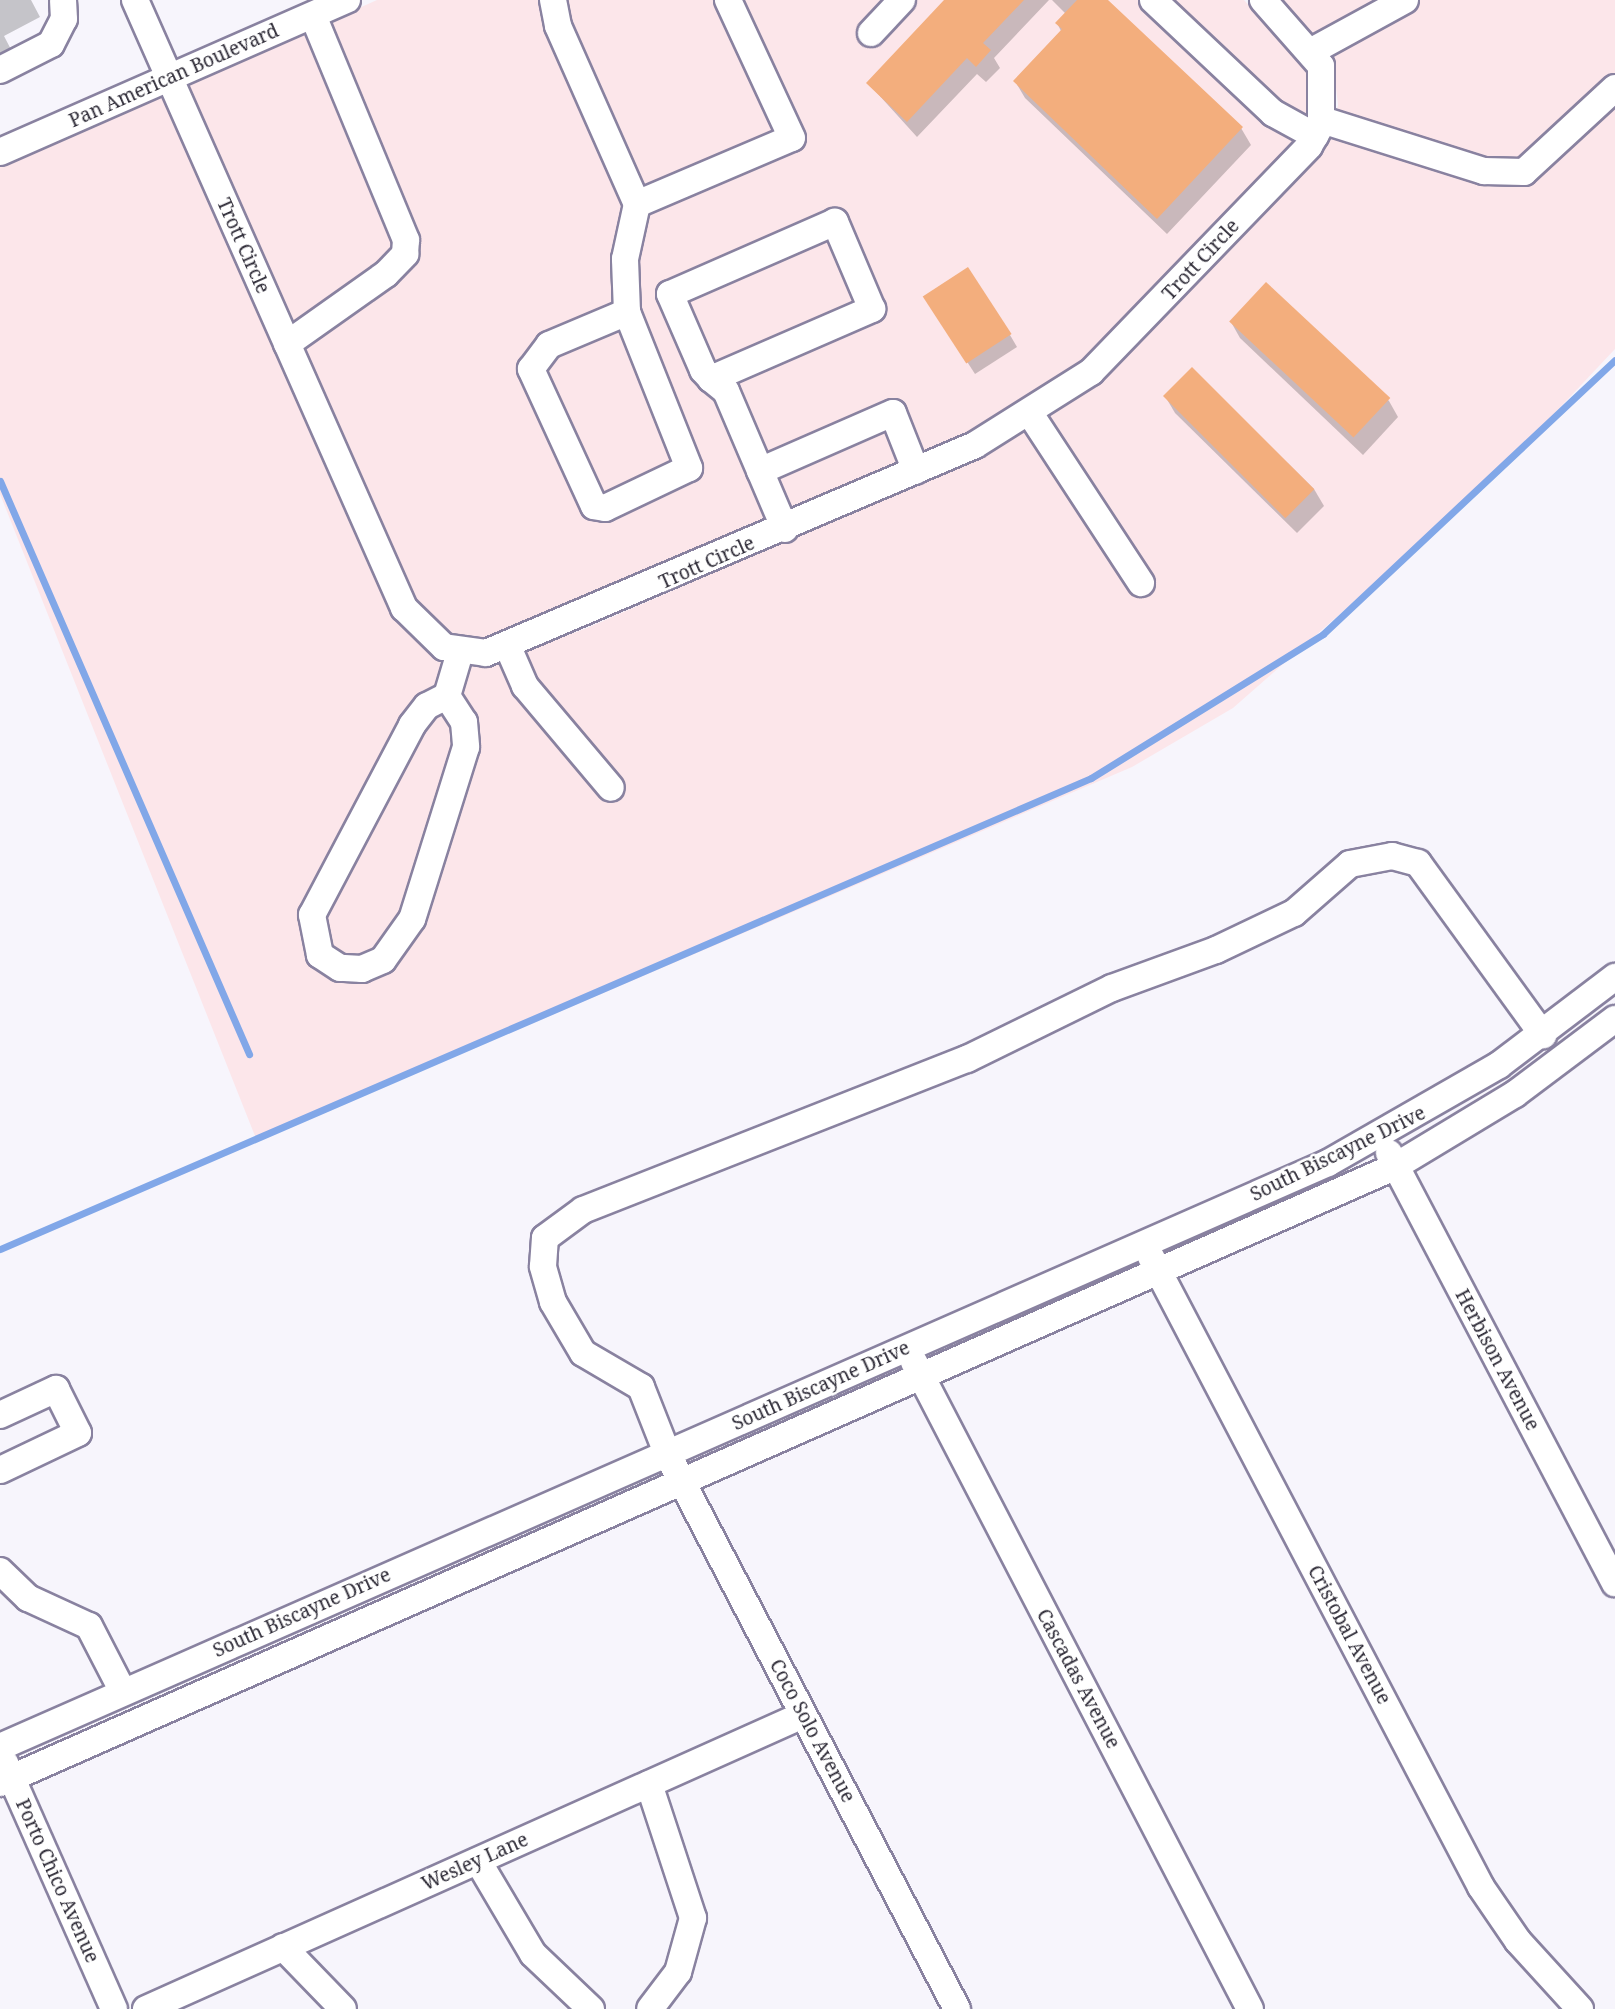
<!DOCTYPE html>
<html>
<head>
<meta charset="utf-8">
<style>
  body { margin:0 }
  #map { position:relative; width:1615px; height:2009px; overflow:hidden; background:#f7f5fc; font-family:"Noto Serif",serif }
  div>[style] { position:absolute }
  .industrial>* { inset:0; background:#fce6ea }
  .shadow>* { inset:0; background:#0003 }
  .stream>* { height:7px; margin:-3.5px; padding:0 3.5px; transform-origin:3.5px; border-radius:3.5px; background:#81a7e8 }
  .building>* { inset:0; background:#f3ae7d; transform-origin:0 0 }
  .roads { filter:drop-shadow(2px 0 #8982a0) drop-shadow(-2px 0 #8982a0) drop-shadow(0 2px #8982a0) drop-shadow(0 -2px #8982a0) }
  .minor>* { height:26px; margin:-13px; padding:0 13px; transform-origin:13px; border-radius:13px; background:#fff }
  span { translate:-50% -50%; white-space:nowrap; text-align:center; line-height:1.15; -webkit-text-stroke:5px #fff; paint-order:stroke }
  .street-label { font-size:19px; color:#2b2834 }
</style>
</head>
<body>
<div id="map">
  <div class="industrial">
    <div style="clip-path:polygon(377px 0,1244px 0,1309px 72px,1313px 106px,1299px 140px,1084px 362px,971px 434px,486px 641px,450px 635px,415px 601px,187px 85px)"></div>
    <div style="clip-path:polygon(1283px 0,1615px 0,1615px 349px,1490px 482px,1233px 708px,1132px 767px,257px 1141px,0 494px,0 166px,163px 95px,392px 615px,437px 658px,484px 666px,587px 628px,979px 457px,1099px 381px,1318px 154px,1333px 127px,1338px 105px,1333px 62px)"></div>
  </div>
  <div class="shadow">
    <div style="clip-path:polygon(0 0,31px 0,40px 17px,4px 36px,18px 63px,0 72px)"></div>
    <div style="clip-path:polygon(947px 0,1049px 0,994px 58px,1000px 68px,986px 82px,977px 74px,917px 137px,868px 83px)"></div>
    <div style="clip-path:polygon(1052px 0,1105px 0,1241px 128px,1251px 145px,1167px 234px,1025px 98px,1015px 81px,1061px 31px,1057px 23px,1066px 14px)"></div>
    <div style="clip-path:polygon(1266px 284px,1389px 401px,1398px 417px,1363px 455px,1240px 338px,1231px 322px)"></div>
    <div style="clip-path:polygon(933px 309px,1010px 335px,1017px 347px,975px 374px)"></div>
    <div style="clip-path:polygon(1192px 369px,1314px 489px,1324px 506px,1297px 533px,1175px 413px,1165px 396px)"></div>
  </div>
  <div class="stream">
    <div style="left:0;top:481px;width:625px;rotate:66.51deg"></div>
    <div style="left:0;top:1249px;width:1188px;rotate:-23.35deg"></div>
    <div style="left:1091px;top:778px;width:273px;rotate:-31.8deg"></div>
    <div style="left:1323px;top:634px;width:400px;rotate:-43.2deg"></div>
  </div>
  <div class="building">
    <div style="clip-path:polygon(944px 0,1024px 0,983px 43px,991px 50px,976px 67px,967px 58px,907px 122px,866px 83px)"></div>
    <div style="clip-path:polygon(1077px 0,1108px 0,1243px 127px,1157px 219px,1013px 81px,1062px 29px,1055px 23px)"></div>
    <div style="left:968px;top:267px;width:80px;height:54px;rotate:57deg"></div>
    <div style="left:1266px;top:282px;width:170px;height:54px;rotate:43deg"></div>
    <div style="left:1192px;top:367px;width:173px;height:41px;rotate:45deg"></div>
  </div>
  <div class="roads">
    <div class="minor">
      <div style="left:135px;top:0;width:665px;rotate:66.13deg"></div>
      <div style="left:404px;top:608px;width:56px;rotate:44.3deg"></div>
      <div style="left:444px;top:647px;width:42px;rotate:8.1deg"></div>
      <div style="left:486px;top:653px;width:531px;rotate:-23.04deg"></div>
      <div style="left:975px;top:445px;width:137px;rotate:-32.2deg"></div>
      <div style="left:1091px;top:372px;width:314px;rotate:-46deg"></div>
      <div style="left:1309px;top:146px;width:24px;rotate:-60deg"></div>
      <div style="left:1321px;top:125px;width:59px;rotate:-90deg"></div>
      <div style="left:1321px;top:66px;width:88px;rotate:-131.3deg"></div>
      <div style="left:553px;top:0;width:26px;rotate:79deg"></div>
      <div style="left:558px;top:26px;width:195px;rotate:66.1deg"></div>
      <div style="left:637px;top:204px;width:168px;rotate:-23.1deg"></div>
      <div style="left:792px;top:138px;width:152px;rotate:-114.9deg"></div>
      <div style="left:1153px;top:0;width:165px;rotate:43.3deg"></div>
      <div style="left:1273px;top:113px;width:48px;rotate:28.7deg"></div>
      <div style="left:871px;top:33px;width:45px;rotate:-46.8deg"></div>
      <div style="left:1312px;top:51px;width:106px;rotate:-28.7deg"></div>
      <div style="left:0;top:70px;width:57px;rotate:-27deg"></div>
      <div style="left:51px;top:44px;width:28px;rotate:-63deg"></div>
      <div style="left:64px;top:19px;width:18px;rotate:-93deg"></div>
      <div style="left:1322px;top:120px;width:170px;rotate:17.5deg"></div>
      <div style="left:1484px;top:171px;width:40px;rotate:1.4deg"></div>
      <div style="left:1524px;top:172px;width:124px;rotate:-42.7deg"></div>
      <div style="left:0;top:152px;width:379px;rotate:-23.7deg"></div>
      <div style="left:627px;top:312px;width:168px;rotate:68.3deg"></div>
      <div style="left:689px;top:468px;width:93px;rotate:154.5deg"></div>
      <div style="left:605px;top:508px;width:11px;rotate:-170deg"></div>
      <div style="left:594px;top:506px;width:151px;rotate:-114.7deg"></div>
      <div style="left:531px;top:369px;width:30px;rotate:-53deg"></div>
      <div style="left:549px;top:345px;width:85px;rotate:-22.9deg"></div>
      <div style="left:627px;top:312px;width:53px;rotate:-92.2deg"></div>
      <div style="left:625px;top:259px;width:56px;rotate:-77.7deg"></div>
      <div style="left:287px;top:344px;width:121px;rotate:-35.3deg"></div>
      <div style="left:386px;top:274px;width:28px;rotate:-46deg"></div>
      <div style="left:405px;top:254px;width:14px;rotate:-86deg"></div>
      <div style="left:406px;top:240px;width:243px;rotate:-112.5deg"></div>
      <div style="left:711px;top:379px;width:176px;rotate:-23.5deg"></div>
      <div style="left:872px;top:309px;width:95px;rotate:-113deg"></div>
      <div style="left:835px;top:222px;width:180px;rotate:156.4deg"></div>
      <div style="left:670px;top:294px;width:83px;rotate:66.5deg"></div>
      <div style="left:703px;top:370px;width:12px;rotate:48deg"></div>
      <div style="left:711px;top:379px;width:19px;rotate:39deg"></div>
      <div style="left:726px;top:391px;width:150px;rotate:66.9deg"></div>
      <div style="left:1031px;top:415px;width:201px;rotate:56.8deg"></div>
      <div style="left:760px;top:471px;width:145px;rotate:-23.6deg"></div>
      <div style="left:893px;top:413px;width:62px;rotate:68.4deg"></div>
      <div style="left:508px;top:647px;width:43px;rotate:66.4deg"></div>
      <div style="left:525px;top:686px;width:133px;rotate:49.9deg"></div>
      <div style="left:447px;top:696px;width:31px;rotate:57deg"></div>
      <div style="left:464px;top:722px;width:25px;rotate:85deg"></div>
      <div style="left:466px;top:747px;width:180px;rotate:107.4deg"></div>
      <div style="left:412px;top:919px;width:50px;rotate:125.3deg"></div>
      <div style="left:383px;top:960px;width:23px;rotate:157deg"></div>
      <div style="left:362px;top:969px;width:22px;rotate:-177deg"></div>
      <div style="left:340px;top:968px;width:24px;rotate:-147deg"></div>
      <div style="left:320px;top:955px;width:41px;rotate:-101.3deg"></div>
      <div style="left:312px;top:915px;width:215px;rotate:-62.2deg"></div>
      <div style="left:412px;top:725px;width:24px;rotate:-52deg"></div>
      <div style="left:427px;top:706px;width:22px;rotate:-27deg"></div>
      <div style="left:447px;top:696px;width:46px;rotate:-73.5deg"></div>
      <div style="left:1389px;top:1153px;width:486px;rotate:62.3deg"></div>
      <div style="left:1151px;top:1257px;width:711px;rotate:62.35deg"></div>
      <div style="left:1481px;top:1887px;width:65px;rotate:55.6deg"></div>
      <div style="left:1518px;top:1941px;width:92px;rotate:47.6deg"></div>
      <div style="left:914px;top:1362px;width:729px;rotate:62.56deg"></div>
      <div style="left:0;top:1415px;width:62px;rotate:-24.9deg"></div>
      <div style="left:56px;top:1389px;width:49px;rotate:63.4deg"></div>
      <div style="left:78px;top:1433px;width:86px;rotate:154.6deg"></div>
      <div style="left:0;top:1571px;width:39px;rotate:44deg"></div>
      <div style="left:28px;top:1598px;width:67px;rotate:24.7deg"></div>
      <div style="left:89px;top:1626px;width:74px;rotate:62.7deg"></div>
      <div style="left:0;top:1747px;width:1451px;rotate:-23.74deg"></div>
      <div style="left:1328px;top:1163px;width:197px;rotate:-29.8deg"></div>
      <div style="left:1499px;top:1065px;width:146px;rotate:-37.2deg"></div>
      <div style="left:5px;top:1763px;width:269px;rotate:66.1deg"></div>
      <div style="left:0;top:1783px;width:1526px;rotate:-23.84deg"></div>
      <div style="left:1396px;top:1166px;width:139px;rotate:-31.2deg"></div>
      <div style="left:1515px;top:1094px;width:125px;rotate:-36.9deg"></div>
      <div style="left:649px;top:1784px;width:141px;rotate:71.8deg"></div>
      <div style="left:693px;top:1918px;width:56px;rotate:105.5deg"></div>
      <div style="left:678px;top:1972px;width:46px;rotate:127.1deg"></div>
      <div style="left:478px;top:1861px;width:108px;rotate:59.4deg"></div>
      <div style="left:533px;top:1954px;width:80px;rotate:43.5deg"></div>
      <div style="left:283px;top:1947px;width:86px;rotate:45.9deg"></div>
      <div style="left:146px;top:2009px;width:720px;rotate:-24.11deg"></div>
      <div style="left:957px;top:2009px;width:627px;rotate:-117.55deg"></div>
      <div style="left:667px;top:1453px;width:71px;rotate:-111.5deg"></div>
      <div style="left:641px;top:1387px;width:67px;rotate:-149.6deg"></div>
      <div style="left:583px;top:1353px;width:59px;rotate:-120.5deg"></div>
      <div style="left:553px;top:1302px;width:37px;rotate:-106deg"></div>
      <div style="left:543px;top:1266px;width:28px;rotate:-86deg"></div>
      <div style="left:545px;top:1238px;width:47px;rotate:-36.4deg"></div>
      <div style="left:583px;top:1210px;width:413px;rotate:-21.5deg"></div>
      <div style="left:967px;top:1059px;width:161px;rotate:-26.1deg"></div>
      <div style="left:1112px;top:988px;width:111px;rotate:-20.1deg"></div>
      <div style="left:1216px;top:950px;width:86px;rotate:-25.4deg"></div>
      <div style="left:1294px;top:913px;width:74px;rotate:-41.2deg"></div>
      <div style="left:1350px;top:864px;width:43px;rotate:-10.8deg"></div>
      <div style="left:1392px;top:856px;width:27px;rotate:15deg"></div>
      <div style="left:1418px;top:863px;width:213px;rotate:54deg"></div>
    </div>
  </div>
  <div class="street-label">
    <span style="left:174px;top:76px;rotate:-24deg">Pan American Boulevard</span>
    <span style="left:243px;top:246px;rotate:66deg">Trott Circle</span>
    <span style="left:1201px;top:260px;rotate:-47deg">Trott Circle</span>
    <span style="left:707px;top:563px;rotate:-24deg">Trott Circle</span>
    <span style="left:1338px;top:1154px;rotate:-26deg">South Biscayne Drive</span>
    <span style="left:1497px;top:1360px;rotate:62deg">Herbison Avenue</span>
    <span style="left:821px;top:1386px;rotate:-24deg">South Biscayne Drive</span>
    <span style="left:302px;top:1613px;rotate:-24deg">South Biscayne Drive</span>
    <span style="left:1349px;top:1635px;rotate:62deg">Cristobal Avenue</span>
    <span style="left:1078px;top:1679px;rotate:62deg">Cascadas Avenue</span>
    <span style="left:812px;top:1731px;rotate:62deg">Coco Solo Avenue</span>
    <span style="left:475px;top:1862px;rotate:-24deg">Wesley Lane</span>
    <span style="left:57px;top:1881px;rotate:66deg">Porto Chico Avenue</span>
  </div>
</div>
</body>
</html>
